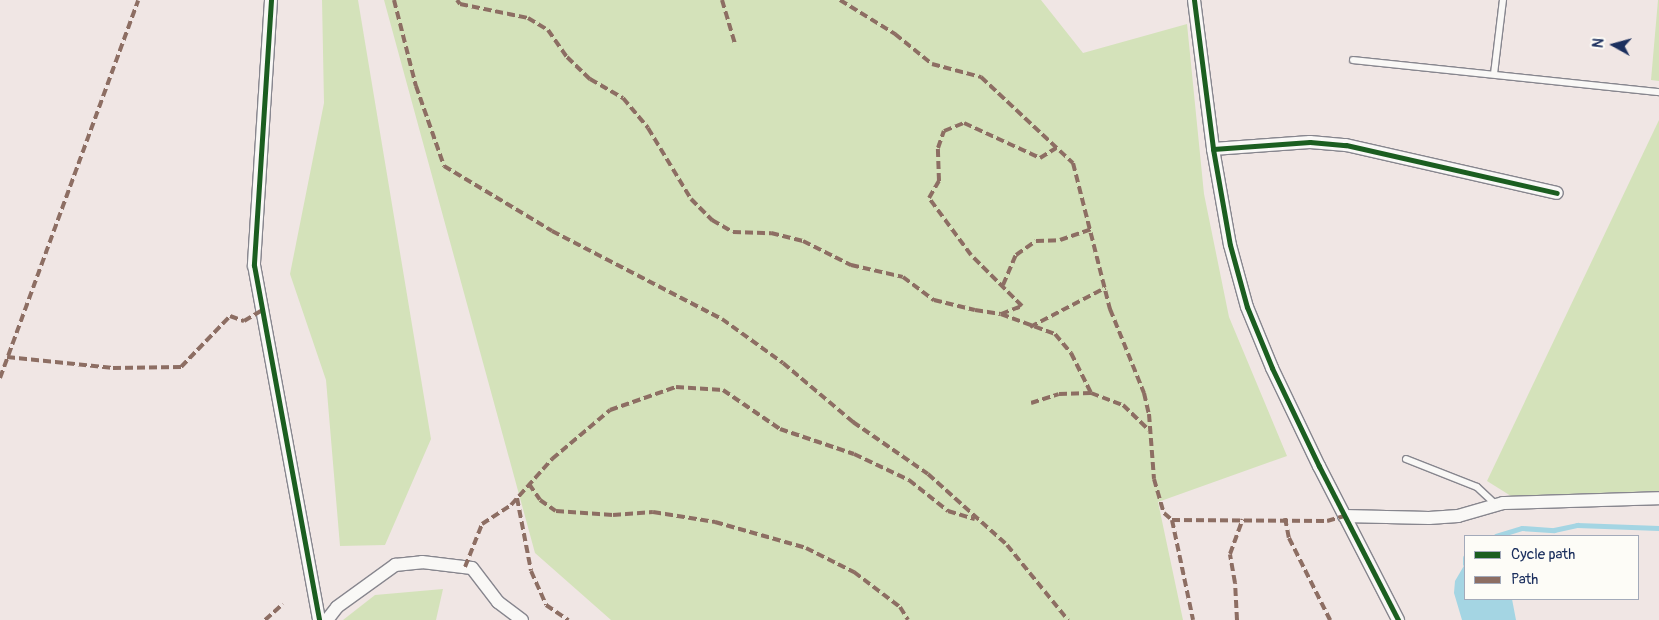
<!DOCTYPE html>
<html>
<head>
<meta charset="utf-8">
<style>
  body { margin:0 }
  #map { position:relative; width:1659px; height:620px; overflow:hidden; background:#f0e6e4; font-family:Pangolin,sans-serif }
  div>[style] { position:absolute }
  .green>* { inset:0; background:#d4e2ba }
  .water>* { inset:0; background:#a4d5e3 }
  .stream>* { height:4.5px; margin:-2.25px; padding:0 2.25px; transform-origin:2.25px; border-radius:2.25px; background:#a4d5e3 }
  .roads { filter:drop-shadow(1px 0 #87868e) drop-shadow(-1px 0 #87868e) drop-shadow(0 1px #87868e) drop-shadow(0 -1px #87868e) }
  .service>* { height:6px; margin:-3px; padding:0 3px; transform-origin:3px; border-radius:3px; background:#f9f8f6 }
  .minor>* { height:12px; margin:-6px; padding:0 6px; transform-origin:6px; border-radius:6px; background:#f9f8f6 }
  .quiet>* { height:4px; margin-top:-2px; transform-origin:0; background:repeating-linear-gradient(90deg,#8d6e63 0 8px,transparent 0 12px) }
  .cycleway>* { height:5px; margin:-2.5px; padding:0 2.5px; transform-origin:2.5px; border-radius:2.5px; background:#1b5e20 }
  span { translate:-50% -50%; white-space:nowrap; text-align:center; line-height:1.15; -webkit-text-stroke:4.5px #fdfcf7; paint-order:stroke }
  .legend { position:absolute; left:1464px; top:535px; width:175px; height:65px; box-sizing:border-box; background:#fdfcf7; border:1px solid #a3aaba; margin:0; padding:6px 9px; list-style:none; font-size:15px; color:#1b2f5e }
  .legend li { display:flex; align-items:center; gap:10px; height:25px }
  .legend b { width:25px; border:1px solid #a3aaba }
  .north { position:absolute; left:1589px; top:20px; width:50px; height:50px; -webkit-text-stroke:4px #fdfcf7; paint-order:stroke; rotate:277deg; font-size:14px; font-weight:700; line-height:20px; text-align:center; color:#1b2f5e }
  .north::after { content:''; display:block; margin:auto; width:18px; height:22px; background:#1b2f5e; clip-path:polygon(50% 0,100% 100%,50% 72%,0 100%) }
</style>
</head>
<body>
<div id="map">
  <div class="green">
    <div style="clip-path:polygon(322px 0,358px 0,431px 439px,385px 545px,340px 546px,326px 380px,290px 274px,324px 103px)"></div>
    <div style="clip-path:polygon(384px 0,1041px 0,1083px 53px,1187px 24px,1204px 194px,1229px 317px,1287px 456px,1158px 502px,1183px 620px,611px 620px,535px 553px)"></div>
    <div style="clip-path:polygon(1658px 0,1659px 0,1659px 81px,1651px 80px)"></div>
    <div style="clip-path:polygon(1659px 120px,1659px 491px,1511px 496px,1487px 481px)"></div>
    <div style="clip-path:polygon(443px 589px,436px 620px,343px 620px,375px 595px)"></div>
  </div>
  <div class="water">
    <div style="clip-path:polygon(1465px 564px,1465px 599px,1512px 599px,1516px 620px,1462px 620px,1454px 593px,1455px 581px)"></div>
  </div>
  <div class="stream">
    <div style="left:1496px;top:536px;width:27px;rotate:-17deg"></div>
    <div style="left:1522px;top:528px;width:32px;rotate:4deg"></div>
    <div style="left:1554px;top:530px;width:24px;rotate:-12deg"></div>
    <div style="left:1577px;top:525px;width:82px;rotate:2.1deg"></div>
    <div style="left:1465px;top:564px;width:6px;rotate:-90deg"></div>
  </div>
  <div class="roads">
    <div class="service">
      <div style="left:1353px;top:60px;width:308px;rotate:6deg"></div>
      <div style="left:1494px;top:74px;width:75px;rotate:-83.1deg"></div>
      <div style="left:1406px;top:459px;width:76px;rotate:21.5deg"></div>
      <div style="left:1477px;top:487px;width:26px;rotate:43deg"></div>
    </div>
    <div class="minor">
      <div style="left:271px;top:0;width:266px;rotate:93.7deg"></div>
      <div style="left:254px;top:265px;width:361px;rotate:79.6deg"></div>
      <div style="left:1194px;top:0;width:150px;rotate:82.7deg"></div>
      <div style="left:1213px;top:149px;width:97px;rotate:80deg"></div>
      <div style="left:1230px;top:245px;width:64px;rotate:74.7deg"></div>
      <div style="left:1247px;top:307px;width:66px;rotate:67.7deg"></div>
      <div style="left:1272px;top:368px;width:109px;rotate:64.4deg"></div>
      <div style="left:1319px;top:466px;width:173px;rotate:62.8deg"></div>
      <div style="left:1213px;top:149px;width:97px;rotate:-4.1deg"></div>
      <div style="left:1310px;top:142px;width:36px;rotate:5deg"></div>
      <div style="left:1346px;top:145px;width:216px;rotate:12.8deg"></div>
      <div style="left:1344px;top:516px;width:85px;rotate:1.3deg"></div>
      <div style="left:1429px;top:518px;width:29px;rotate:-4deg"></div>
      <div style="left:1458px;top:516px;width:47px;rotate:-16.1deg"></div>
      <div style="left:1503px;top:503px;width:156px;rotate:-1.8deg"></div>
      <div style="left:327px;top:620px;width:16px;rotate:-52deg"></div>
      <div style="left:337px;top:607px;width:72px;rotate:-35.9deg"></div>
      <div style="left:395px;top:565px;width:27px;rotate:-6deg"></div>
      <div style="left:422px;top:562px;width:50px;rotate:6.8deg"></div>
      <div style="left:472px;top:568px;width:43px;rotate:52.6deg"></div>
      <div style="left:498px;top:602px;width:30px;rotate:37deg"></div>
    </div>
  </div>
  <div class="quiet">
    <div style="left:394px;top:0;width:89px;rotate:75.7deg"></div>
    <div style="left:416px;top:86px;width:85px;rotate:70.7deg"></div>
    <div style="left:444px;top:166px;width:126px;rotate:31deg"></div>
    <div style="left:552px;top:231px;width:191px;rotate:27.4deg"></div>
    <div style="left:722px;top:319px;width:75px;rotate:35.8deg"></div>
    <div style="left:783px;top:363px;width:92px;rotate:40.1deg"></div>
    <div style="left:853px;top:422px;width:91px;rotate:34.7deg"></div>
    <div style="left:928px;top:474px;width:106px;rotate:41.9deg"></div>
    <div style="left:1007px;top:545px;width:97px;rotate:50.9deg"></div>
    <div style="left:457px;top:0;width:5px;rotate:53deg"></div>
    <div style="left:460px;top:4px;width:69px;rotate:11.6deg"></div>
    <div style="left:528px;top:18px;width:23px;rotate:31deg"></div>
    <div style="left:548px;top:30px;width:33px;rotate:55deg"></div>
    <div style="left:567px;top:57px;width:32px;rotate:44deg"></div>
    <div style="left:590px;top:79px;width:38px;rotate:30deg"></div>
    <div style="left:623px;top:98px;width:39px;rotate:50deg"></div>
    <div style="left:648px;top:128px;width:83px;rotate:58.8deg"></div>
    <div style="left:691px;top:199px;width:30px;rotate:45deg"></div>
    <div style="left:712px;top:220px;width:24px;rotate:30deg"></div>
    <div style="left:733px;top:232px;width:38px;rotate:2deg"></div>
    <div style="left:771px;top:233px;width:33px;rotate:14deg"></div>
    <div style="left:803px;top:241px;width:54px;rotate:26.6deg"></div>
    <div style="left:851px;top:265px;width:53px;rotate:13deg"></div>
    <div style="left:903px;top:277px;width:39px;rotate:37deg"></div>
    <div style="left:934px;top:300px;width:42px;rotate:13.7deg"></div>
    <div style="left:975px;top:310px;width:26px;rotate:9deg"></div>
    <div style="left:1001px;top:314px;width:22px;rotate:-21deg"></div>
    <div style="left:1022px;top:306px;width:72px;rotate:-135deg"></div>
    <div style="left:971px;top:255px;width:71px;rotate:-126.4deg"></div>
    <div style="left:929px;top:198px;width:20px;rotate:-60deg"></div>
    <div style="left:939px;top:181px;width:33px;rotate:-92deg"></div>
    <div style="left:938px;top:148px;width:18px;rotate:-71deg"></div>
    <div style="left:944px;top:131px;width:22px;rotate:-22deg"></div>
    <div style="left:964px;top:123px;width:84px;rotate:24.7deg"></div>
    <div style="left:1040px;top:158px;width:19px;rotate:-32deg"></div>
    <div style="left:722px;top:0;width:46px;rotate:73.5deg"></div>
    <div style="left:840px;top:0;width:65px;rotate:31.7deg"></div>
    <div style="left:895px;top:34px;width:48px;rotate:39deg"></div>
    <div style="left:932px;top:64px;width:51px;rotate:14.9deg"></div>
    <div style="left:981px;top:77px;width:126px;rotate:43.1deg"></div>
    <div style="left:1073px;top:163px;width:151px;rotate:75.8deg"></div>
    <div style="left:1110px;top:309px;width:91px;rotate:68deg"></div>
    <div style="left:1144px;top:393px;width:22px;rotate:77deg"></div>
    <div style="left:1149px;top:414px;width:65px;rotate:85.6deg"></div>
    <div style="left:1154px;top:479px;width:35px;rotate:74deg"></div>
    <div style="left:1164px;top:513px;width:11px;rotate:41deg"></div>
    <div style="left:1172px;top:520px;width:155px;rotate:0.4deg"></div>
    <div style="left:1327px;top:521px;width:18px;rotate:-16deg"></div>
    <div style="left:1003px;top:285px;width:33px;rotate:-67deg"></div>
    <div style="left:1016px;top:255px;width:24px;rotate:-35deg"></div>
    <div style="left:1036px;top:241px;width:24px;rotate:-2deg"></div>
    <div style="left:1060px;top:240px;width:34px;rotate:-19deg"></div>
    <div style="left:1001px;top:314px;width:58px;rotate:20.3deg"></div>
    <div style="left:1055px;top:334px;width:25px;rotate:50deg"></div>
    <div style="left:1071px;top:353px;width:45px;rotate:63.4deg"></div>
    <div style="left:1030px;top:327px;width:85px;rotate:-27.5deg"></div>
    <div style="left:7px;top:357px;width:107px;rotate:5.9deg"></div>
    <div style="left:113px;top:368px;width:68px;rotate:-0.8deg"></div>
    <div style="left:181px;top:367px;width:71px;rotate:-46.1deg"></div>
    <div style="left:230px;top:316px;width:15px;rotate:20deg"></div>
    <div style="left:244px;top:321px;width:21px;rotate:-31deg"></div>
    <div style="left:0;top:378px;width:402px;rotate:-69.9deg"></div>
    <div style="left:1031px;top:403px;width:29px;rotate:-18deg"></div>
    <div style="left:1059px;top:394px;width:32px;rotate:-2deg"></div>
    <div style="left:1091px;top:393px;width:34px;rotate:21deg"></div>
    <div style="left:1123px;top:405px;width:36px;rotate:44deg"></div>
    <div style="left:529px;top:484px;width:19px;rotate:55deg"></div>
    <div style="left:540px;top:500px;width:19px;rotate:35deg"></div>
    <div style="left:556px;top:511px;width:57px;rotate:4deg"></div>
    <div style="left:613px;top:515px;width:40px;rotate:-4.3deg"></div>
    <div style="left:653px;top:512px;width:63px;rotate:9.2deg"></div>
    <div style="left:715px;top:522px;width:95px;rotate:15.9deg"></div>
    <div style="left:806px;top:548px;width:54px;rotate:26.6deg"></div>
    <div style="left:854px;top:572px;width:58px;rotate:37.3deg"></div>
    <div style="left:900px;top:607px;width:15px;rotate:58deg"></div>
    <div style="left:517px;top:498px;width:74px;rotate:79.1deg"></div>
    <div style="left:531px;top:571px;width:37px;rotate:66deg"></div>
    <div style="left:546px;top:605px;width:27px;rotate:34deg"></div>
    <div style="left:1285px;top:518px;width:20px;rotate:79deg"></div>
    <div style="left:1289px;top:538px;width:92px;rotate:63.4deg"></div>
    <div style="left:1172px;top:520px;width:102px;rotate:78.1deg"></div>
    <div style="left:465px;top:567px;width:46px;rotate:-68.4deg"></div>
    <div style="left:482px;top:524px;width:35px;rotate:-33deg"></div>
    <div style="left:511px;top:505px;width:62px;rotate:-48.3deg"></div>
    <div style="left:552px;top:459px;width:76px;rotate:-40.2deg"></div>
    <div style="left:610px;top:410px;width:70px;rotate:-19.2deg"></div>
    <div style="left:676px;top:387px;width:47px;rotate:3.7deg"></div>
    <div style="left:723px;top:390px;width:69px;rotate:34.4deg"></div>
    <div style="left:780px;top:429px;width:78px;rotate:18.7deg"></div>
    <div style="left:854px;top:454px;width:61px;rotate:25.3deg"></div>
    <div style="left:909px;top:480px;width:50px;rotate:38.5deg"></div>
    <div style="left:948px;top:511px;width:28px;rotate:17deg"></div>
    <div style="left:265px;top:620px;width:24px;rotate:-42deg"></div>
    <div style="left:1237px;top:620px;width:37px;rotate:-93deg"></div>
    <div style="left:1235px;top:583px;width:29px;rotate:-100deg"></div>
    <div style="left:1230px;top:554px;width:37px;rotate:-70deg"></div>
  </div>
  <div class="cycleway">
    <div style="left:271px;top:0;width:266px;rotate:93.7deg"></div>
    <div style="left:254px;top:265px;width:361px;rotate:79.6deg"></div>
    <div style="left:1194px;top:0;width:150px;rotate:82.7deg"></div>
    <div style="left:1213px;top:149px;width:97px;rotate:80deg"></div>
    <div style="left:1230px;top:245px;width:64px;rotate:74.7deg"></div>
    <div style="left:1247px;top:307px;width:66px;rotate:67.7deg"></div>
    <div style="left:1272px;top:368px;width:109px;rotate:64.4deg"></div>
    <div style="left:1319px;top:466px;width:173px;rotate:62.8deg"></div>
    <div style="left:1213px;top:149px;width:97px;rotate:-4.1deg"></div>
    <div style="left:1310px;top:142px;width:36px;rotate:5deg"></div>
    <div style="left:1346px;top:145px;width:216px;rotate:12.8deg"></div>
  </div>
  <ul class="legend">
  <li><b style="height:6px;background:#1b5e20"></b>Cycle path</li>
  <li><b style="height:6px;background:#8d6e63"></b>Path</li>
  </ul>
  <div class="north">N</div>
</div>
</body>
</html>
